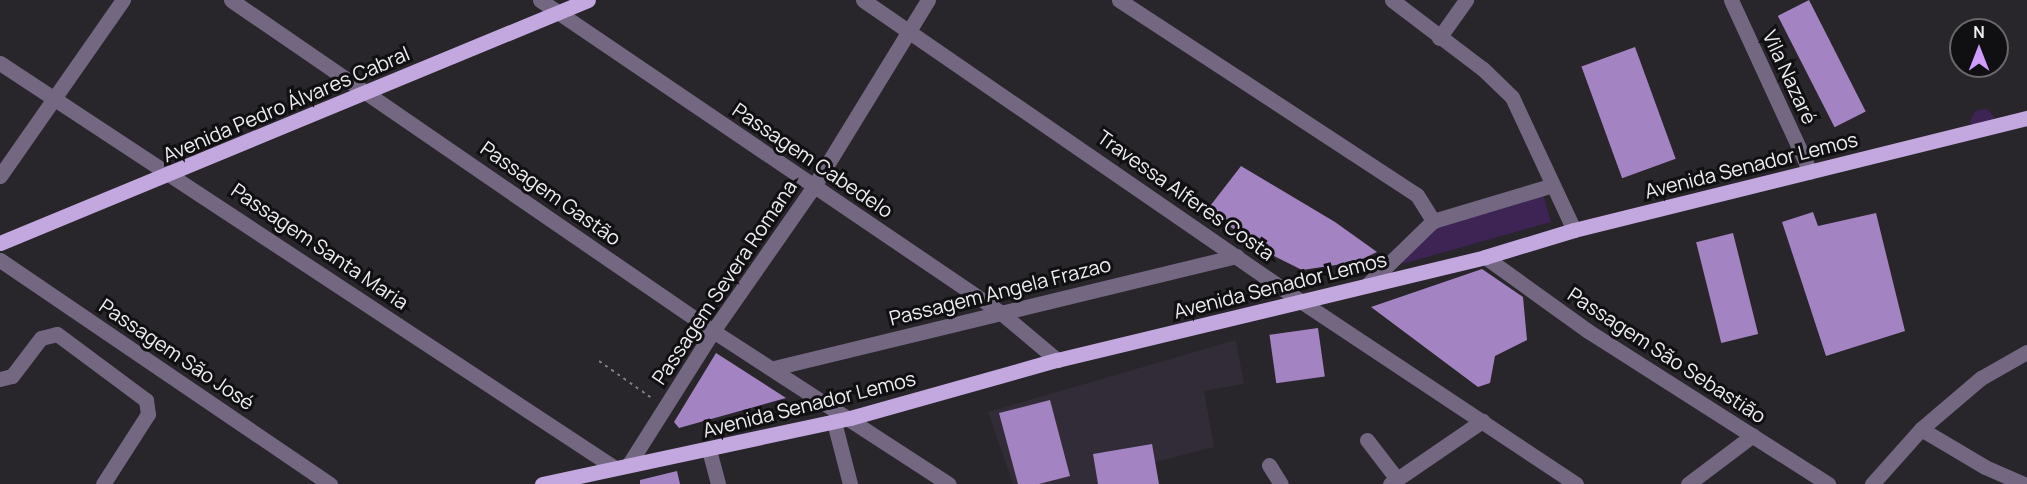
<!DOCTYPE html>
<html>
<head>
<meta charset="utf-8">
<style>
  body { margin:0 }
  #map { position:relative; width:2027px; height:484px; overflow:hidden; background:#28252b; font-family:Manrope,sans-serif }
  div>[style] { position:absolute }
  .built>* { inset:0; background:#312c37 }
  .green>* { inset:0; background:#3e2355 }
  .building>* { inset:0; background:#a383c2; transform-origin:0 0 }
  .path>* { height:2px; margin-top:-1px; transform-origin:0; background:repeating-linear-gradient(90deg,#848186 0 3px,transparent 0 7.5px) }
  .minor>* { height:15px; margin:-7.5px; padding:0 7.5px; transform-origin:7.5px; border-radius:7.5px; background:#746782 }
  .major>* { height:15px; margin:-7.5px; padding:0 7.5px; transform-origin:7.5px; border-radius:7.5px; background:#c3a8df }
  span { translate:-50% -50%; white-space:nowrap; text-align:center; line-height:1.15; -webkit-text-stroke:6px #100f11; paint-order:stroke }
  .street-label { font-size:20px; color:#eeecf0 }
  .north { position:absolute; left:1949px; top:18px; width:60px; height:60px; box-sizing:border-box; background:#100f11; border:2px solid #69676a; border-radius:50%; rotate:0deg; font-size:16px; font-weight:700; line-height:24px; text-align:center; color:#eeecf0 }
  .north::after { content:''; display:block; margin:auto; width:21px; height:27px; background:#d09dff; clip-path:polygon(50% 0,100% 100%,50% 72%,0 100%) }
</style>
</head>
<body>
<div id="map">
  <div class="built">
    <div style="clip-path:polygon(1236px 340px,1244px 384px,1204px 391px,1214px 447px,1155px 462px,1159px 484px,1013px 484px,988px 412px)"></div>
  </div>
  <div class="green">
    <div style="clip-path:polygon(1987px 109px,1994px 117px,1992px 127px,1974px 128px,1970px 121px,1975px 111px)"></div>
    <div style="clip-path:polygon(1543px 194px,1551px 222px,1402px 264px,1417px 239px,1436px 227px)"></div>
  </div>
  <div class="building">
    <div style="left:1809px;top:0;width:125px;height:35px;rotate:63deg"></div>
    <div style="left:1635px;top:47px;width:119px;height:57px;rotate:70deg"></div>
    <div style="clip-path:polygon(1241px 166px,1335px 222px,1377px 252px,1356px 262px,1302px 270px,1266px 252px,1207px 210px)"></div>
    <div style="clip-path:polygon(1813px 212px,1818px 226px,1876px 213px,1905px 331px,1826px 356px,1782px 222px)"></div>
    <div style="left:1733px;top:233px;width:104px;height:38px;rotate:76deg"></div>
    <div style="clip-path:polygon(1482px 269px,1523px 297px,1527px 340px,1495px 356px,1490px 383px,1478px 387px,1371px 307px)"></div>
    <div style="left:1318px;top:328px;width:49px;height:49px;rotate:82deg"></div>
    <div style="clip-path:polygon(716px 353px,786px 398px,679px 428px,674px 422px)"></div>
    <div style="clip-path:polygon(1050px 400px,1070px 476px,1039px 484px,1018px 484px,999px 413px)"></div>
    <div style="clip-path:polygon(1152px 444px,1159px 484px,1098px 484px,1093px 454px)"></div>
    <div style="clip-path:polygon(677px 471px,680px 484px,640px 484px,640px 480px)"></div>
  </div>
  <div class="path">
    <div style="left:599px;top:361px;width:66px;rotate:35.1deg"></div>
  </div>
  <div class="minor">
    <div style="left:231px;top:0;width:585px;rotate:34.48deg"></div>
    <div style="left:713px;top:331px;width:281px;rotate:33deg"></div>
    <div style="left:540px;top:0;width:556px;rotate:34.15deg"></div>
    <div style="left:1000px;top:312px;width:75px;rotate:40.1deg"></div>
    <div style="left:863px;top:0;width:533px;rotate:34.53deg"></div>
    <div style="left:1302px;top:302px;width:329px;rotate:33.6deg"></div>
    <div style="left:1119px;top:0;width:356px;rotate:33.2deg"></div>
    <div style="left:1417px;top:195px;width:31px;rotate:58deg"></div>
    <div style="left:1392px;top:0;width:114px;rotate:37.2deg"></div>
    <div style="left:1483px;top:69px;width:40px;rotate:44deg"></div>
    <div style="left:1512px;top:97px;width:147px;rotate:65deg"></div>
    <div style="left:1731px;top:0;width:189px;rotate:65.3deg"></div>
    <div style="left:1439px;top:38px;width:47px;rotate:-54.6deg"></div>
    <div style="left:0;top:63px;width:736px;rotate:33.37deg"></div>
    <div style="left:0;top:176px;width:215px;rotate:-55.1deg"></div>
    <div style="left:1485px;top:257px;width:127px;rotate:35.7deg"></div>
    <div style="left:1588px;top:331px;width:285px;rotate:32.5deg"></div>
    <div style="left:0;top:260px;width:399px;rotate:34.2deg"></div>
    <div style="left:1367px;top:285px;width:92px;rotate:-44.1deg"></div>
    <div style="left:1433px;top:221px;width:125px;rotate:-16.7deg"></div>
    <div style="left:774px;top:368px;width:476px;rotate:-13.6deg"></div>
    <div style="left:0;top:379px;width:12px;rotate:-14deg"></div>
    <div style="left:12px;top:376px;width:48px;rotate:-52.7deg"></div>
    <div style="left:41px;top:338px;width:16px;rotate:-14deg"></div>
    <div style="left:57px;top:334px;width:111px;rotate:36.6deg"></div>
    <div style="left:146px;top:400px;width:14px;rotate:82deg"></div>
    <div style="left:148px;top:414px;width:83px;rotate:122.7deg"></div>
    <div style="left:834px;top:422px;width:64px;rotate:75.5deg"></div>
    <div style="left:1921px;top:429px;width:74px;rotate:30.7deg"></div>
    <div style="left:1985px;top:467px;width:43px;rotate:23.6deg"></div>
    <div style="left:1367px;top:440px;width:49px;rotate:52.4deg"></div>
    <div style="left:709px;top:450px;width:35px;rotate:75deg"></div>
    <div style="left:629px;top:464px;width:157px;rotate:-57.7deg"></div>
    <div style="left:713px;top:331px;width:177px;rotate:-55.1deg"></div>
    <div style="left:814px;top:186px;width:218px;rotate:-58.5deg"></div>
    <div style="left:1269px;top:465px;width:22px;rotate:58deg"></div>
    <div style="left:1390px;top:484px;width:112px;rotate:-34.4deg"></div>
    <div style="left:1688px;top:484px;width:81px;rotate:-37deg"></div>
    <div style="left:1872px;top:484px;width:74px;rotate:-48.3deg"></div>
    <div style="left:1921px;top:429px;width:79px;rotate:-40.4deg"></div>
    <div style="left:1981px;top:378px;width:53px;rotate:-29.5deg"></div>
  </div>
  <div class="major">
    <div style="left:0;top:243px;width:636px;rotate:-22.45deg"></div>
    <div style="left:542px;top:484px;width:315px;rotate:-12.1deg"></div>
    <div style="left:850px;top:418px;width:215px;rotate:-15.7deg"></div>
    <div style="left:1057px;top:360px;width:440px;rotate:-13.5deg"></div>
    <div style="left:1485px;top:257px;width:93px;rotate:-16.9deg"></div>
    <div style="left:1574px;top:230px;width:467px;rotate:-13.9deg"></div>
  </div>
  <div class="street-label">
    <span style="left:1790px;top:77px;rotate:65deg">Vila Nazaré</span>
    <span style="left:286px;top:104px;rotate:-23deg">Avenida Pedro Álvares Cabral</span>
    <span style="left:813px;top:160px;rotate:34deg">Passagem Cabedelo</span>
    <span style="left:1751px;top:165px;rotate:-14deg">Avenida Senador Lemos</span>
    <span style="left:551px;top:193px;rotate:35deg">Passagem Gastão</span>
    <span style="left:1186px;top:195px;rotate:35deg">Travessa Alferes Costa</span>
    <span style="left:320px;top:246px;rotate:34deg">Passagem Santa Maria</span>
    <span style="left:724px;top:282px;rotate:-56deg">Passagem Severa Romana</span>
    <span style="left:1280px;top:285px;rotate:-14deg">Avenida Senador Lemos</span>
    <span style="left:1000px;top:291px;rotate:-14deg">Passagem Angela Frazao</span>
    <span style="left:177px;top:354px;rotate:34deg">Passagem São José</span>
    <span style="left:1667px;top:355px;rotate:33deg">Passagem São Sebastião</span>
    <span style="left:809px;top:404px;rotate:-14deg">Avenida Senador Lemos</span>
  </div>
  <div class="north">N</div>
</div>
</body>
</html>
